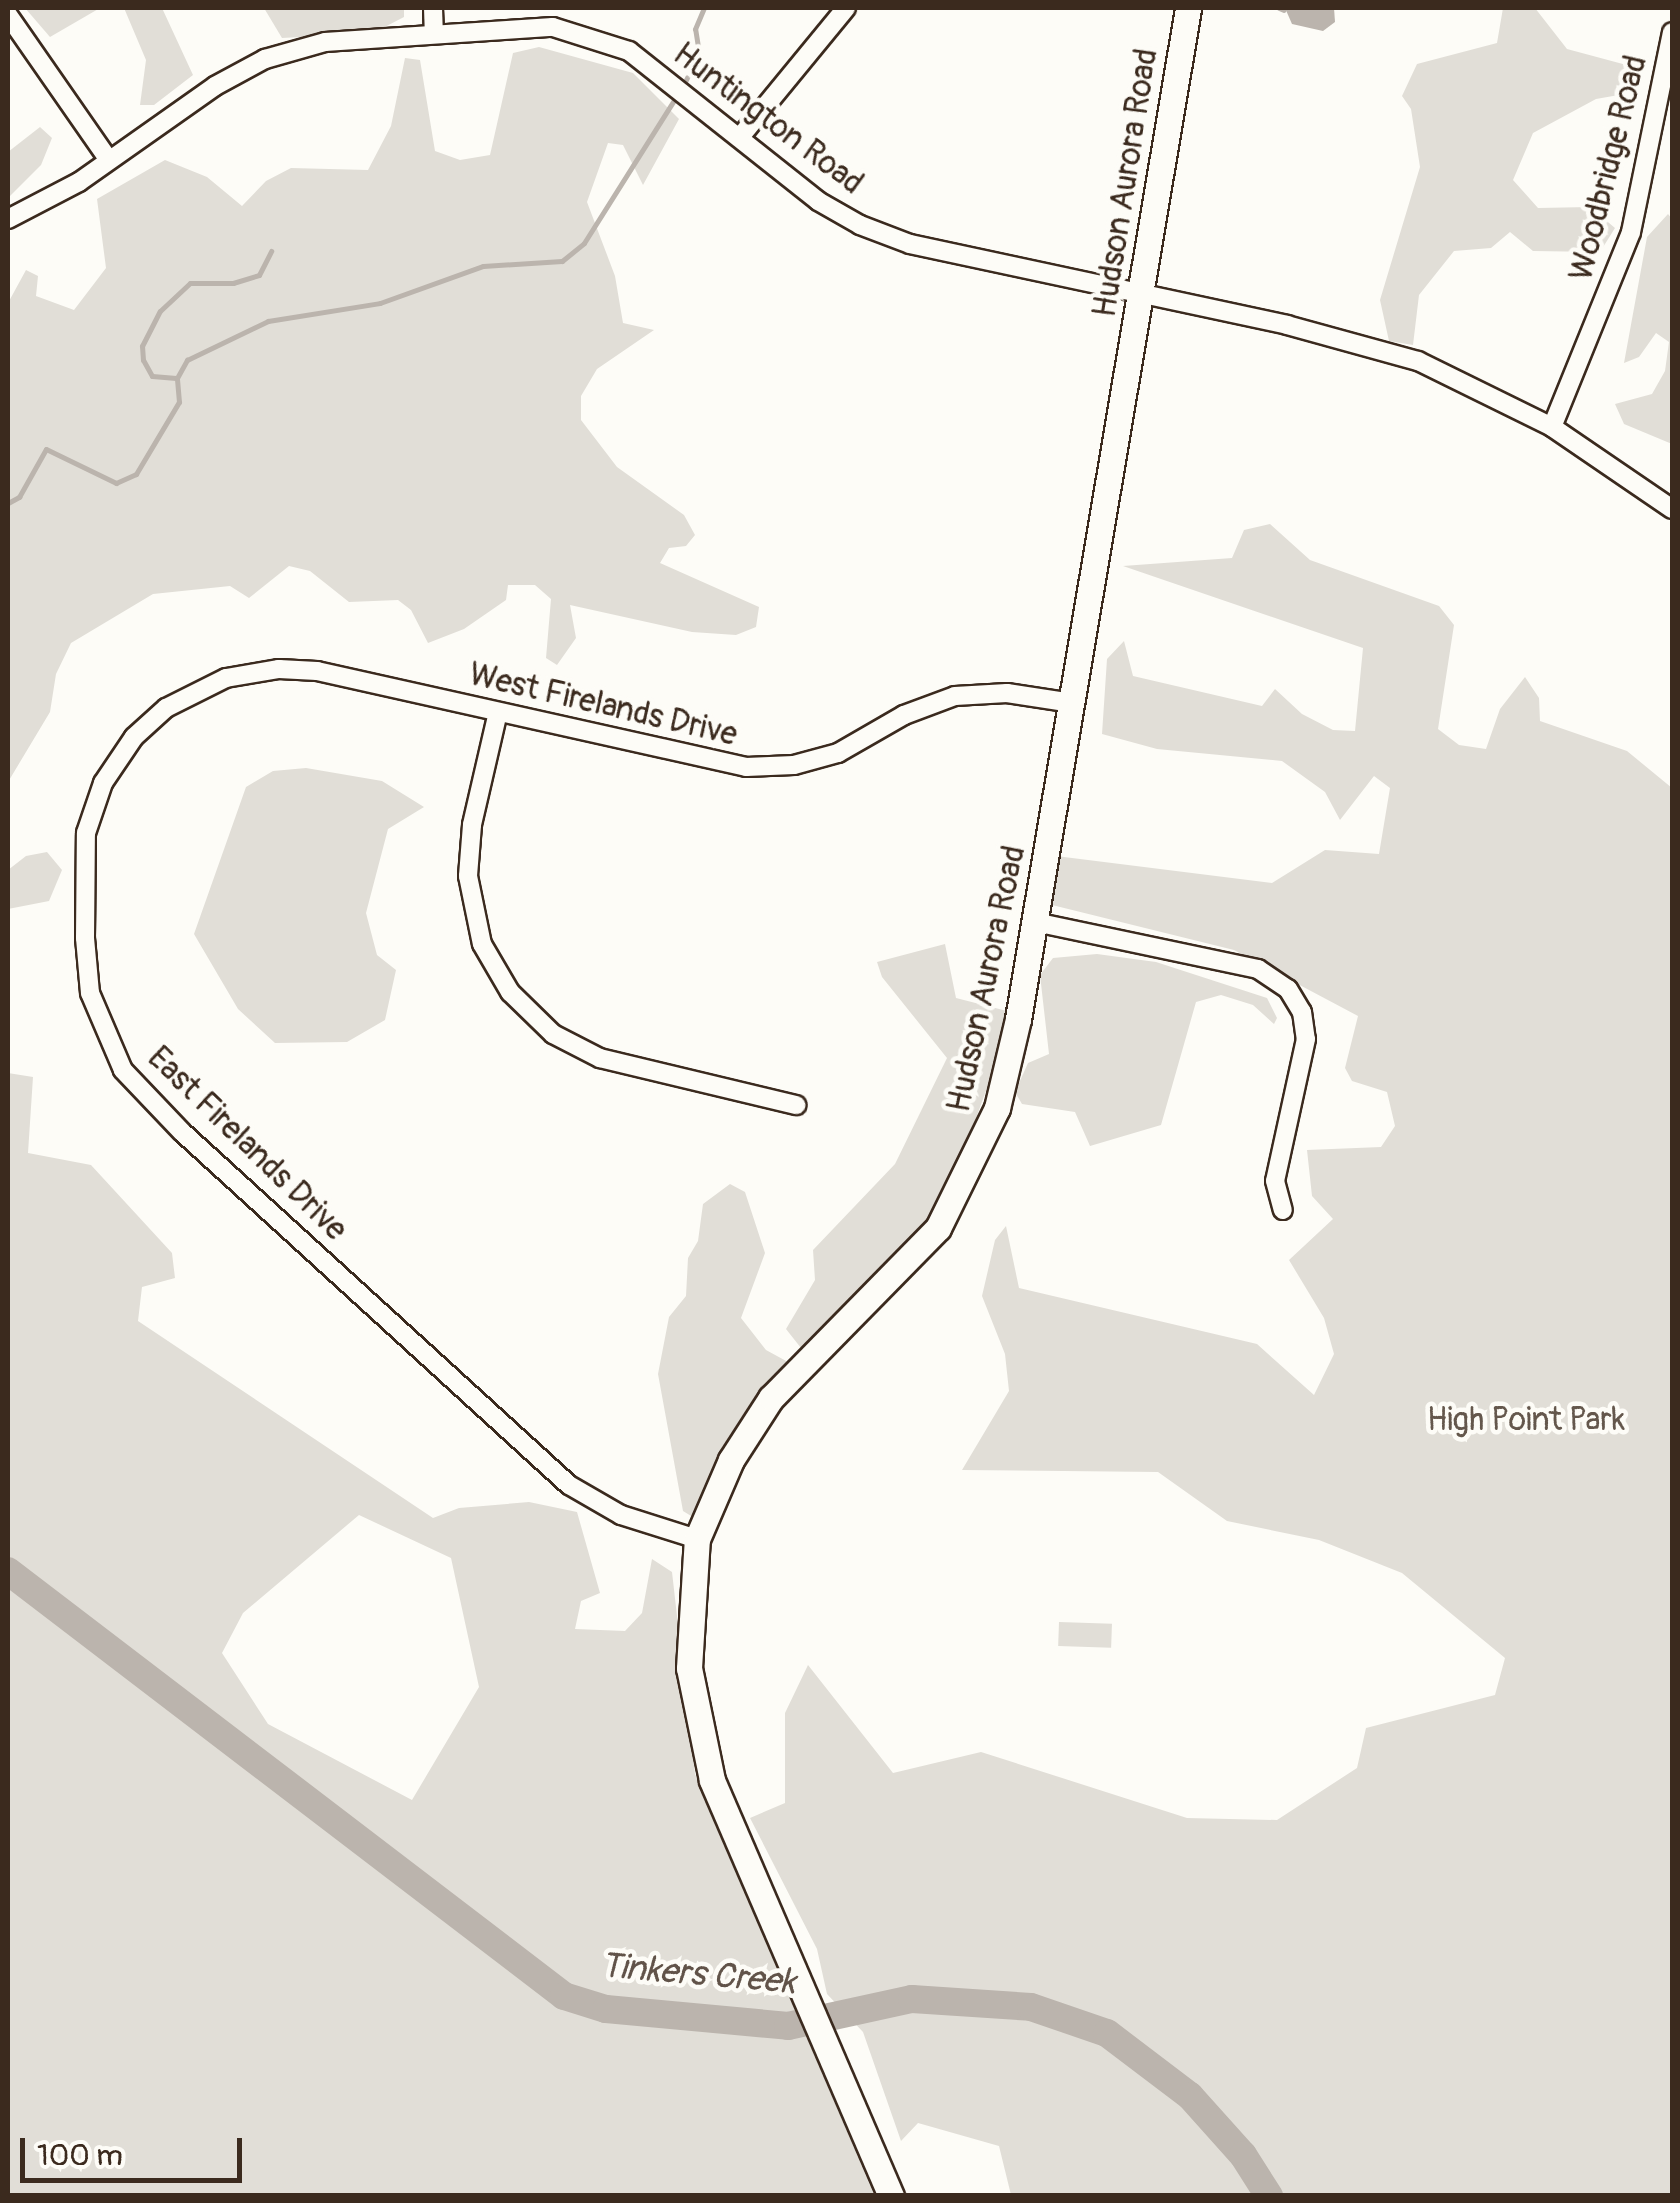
<!DOCTYPE html>
<html>
<head>
<meta charset="utf-8">
<style>
  body { margin:0 }
  #map { position:relative; width:1680px; height:2203px; overflow:hidden; background:#fdfcf7; font-family:Pangolin,sans-serif }
  div>[style] { position:absolute }
  .green>* { inset:0; background:#e1ded7; transform-origin:0 0 }
  .water>* { inset:0; background:#bbb4ad }
  .stream>* { height:5px; margin:-2.5px; padding:0 2.5px; transform-origin:2.5px; border-radius:2.5px; background:#bbb4ad }
  .river>* { height:28px; margin:-14px; padding:0 14px; transform-origin:14px; border-radius:14px; background:#bbb4ad }
  .roads { filter:drop-shadow(2px 0 #3b2a1e) drop-shadow(-2px 0 #3b2a1e) drop-shadow(0 2px #3b2a1e) drop-shadow(0 -2px #3b2a1e) }
  .street>* { height:18px; margin:-9px; padding:0 9px; transform-origin:9px; border-radius:9px; background:#fdfcf7 }
  .secondary>* { height:25px; margin:-12.5px; padding:0 12.5px; transform-origin:12.5px; border-radius:12.5px; background:#fdfcf7 }
  span { translate:-50% -50%; white-space:nowrap; text-align:center; line-height:1.15; -webkit-text-stroke:9px #fdfcf7; paint-order:stroke }
  .street-label { font-size:32px; color:#3b2a1e }
  .park-label { font-size:32px; color:#64574c }
  .water-label { font-size:35px; color:#615349; font-style:italic }
  .frame { position:absolute; inset:0; border:10px solid #3b2a1e; pointer-events:none }
  .scale { position:absolute; left:20px; top:2138px; width:222px; height:45px; box-sizing:border-box; border:5px solid #3b2a1e; border-top:0; padding-left:12px; font-size:30px; line-height:35px; white-space:nowrap; color:#3b2a1e; -webkit-text-stroke:8px #fdfcf7; paint-order:stroke }
</style>
</head>
<body>
<div id="map">
  <div class="green">
    <div style="clip-path:polygon(25px 8px,100px 8px,50px 37px)"></div>
    <div style="clip-path:polygon(124px 8px,162px 8px,193px 75px,154px 105px,140px 105px,146px 60px)"></div>
    <div style="clip-path:polygon(264px 8px,404px 8px,404px 17px,373px 33px,282px 38px)"></div>
    <div style="clip-path:polygon(1503px 8px,1535px 8px,1567px 49px,1634px 67px,1636px 92px,1596px 99px,1533px 133px,1513px 180px,1538px 208px,1590px 207px,1615px 228px,1600px 252px,1533px 251px,1510px 232px,1491px 248px,1454px 251px,1419px 295px,1413px 345px,1389px 341px,1380px 300px,1420px 167px,1411px 109px,1402px 96px,1417px 64px,1497px 43px)"></div>
    <div style="clip-path:polygon(539px 47px,633px 73px,679px 119px,643px 185px,623px 145px,608px 143px,587px 202px,615px 276px,623px 323px,654px 330px,597px 369px,581px 396px,581px 420px,617px 467px,684px 515px,695px 535px,686px 546px,669px 548px,660px 563px,759px 607px,756px 627px,736px 635px,692px 632px,570px 605px,576px 638px,557px 665px,546px 658px,551px 599px,535px 585px,508px 585px,506px 600px,464px 629px,428px 643px,411px 610px,398px 600px,349px 602px,310px 571px,289px 566px,249px 598px,230px 586px,153px 594px,71px 643px,56px 674px,50px 712px,8px 782px,8px 303px,26px 270px,38px 276px,36px 296px,74px 310px,106px 268px,97px 199px,165px 160px,207px 177px,242px 206px,266px 181px,291px 168px,368px 170px,391px 126px,405px 58px,420px 60px,435px 151px,460px 160px,490px 155px,513px 53px)"></div>
    <div style="clip-path:polygon(40px 127px,52px 138px,41px 165px,8px 198px,8px 152px)"></div>
    <div style="clip-path:polygon(1668px 214px,1672px 219px,1672px 444px,1624px 424px,1615px 404px,1652px 394px,1665px 371px,1669px 342px,1656px 333px,1639px 357px,1624px 363px,1647px 237px)"></div>
    <div style="clip-path:polygon(1270px 524px,1310px 560px,1439px 606px,1454px 625px,1438px 729px,1459px 745px,1486px 749px,1500px 709px,1525px 677px,1539px 698px,1540px 721px,1627px 751px,1672px 788px,1672px 2195px,1011px 2195px,999px 2146px,918px 2123px,901px 2141px,863px 2032px,827px 1994px,817px 1949px,750px 1818px,785px 1803px,785px 1713px,808px 1665px,893px 1773px,981px 1752px,1187px 1818px,1277px 1820px,1357px 1768px,1366px 1728px,1495px 1695px,1505px 1658px,1402px 1573px,1319px 1540px,1227px 1521px,1158px 1472px,962px 1470px,1009px 1391px,1005px 1354px,982px 1296px,995px 1240px,1006px 1226px,1019px 1288px,1257px 1344px,1314px 1395px,1334px 1354px,1324px 1318px,1289px 1260px,1333px 1219px,1312px 1196px,1307px 1150px,1381px 1147px,1395px 1126px,1387px 1092px,1352px 1081px,1345px 1068px,1358px 1016px,1234px 950px,1048px 904px,1056px 856px,1272px 883px,1325px 850px,1379px 854px,1390px 788px,1374px 776px,1340px 820px,1325px 792px,1282px 761px,1157px 749px,1102px 734px,1107px 659px,1124px 641px,1133px 676px,1262px 706px,1275px 689px,1302px 714px,1333px 730px,1355px 731px,1363px 648px,1123px 566px,1232px 558px,1244px 530px)"></div>
    <div style="clip-path:polygon(306px 768px,382px 781px,424px 807px,388px 829px,366px 913px,377px 955px,396px 970px,385px 1020px,347px 1042px,275px 1043px,238px 1009px,194px 934px,246px 787px,273px 771px)"></div>
    <div style="clip-path:polygon(47px 852px,62px 870px,49px 901px,8px 909px,8px 870px,26px 856px)"></div>
    <div style="clip-path:polygon(945px 944px,956px 998px,1007px 1011px,999px 1055px,963px 1154px,923px 1228px,801px 1348px,786px 1329px,815px 1280px,813px 1250px,895px 1164px,947px 1058px,882px 977px,877px 962px)"></div>
    <div style="clip-path:polygon(1097px 954px,1156px 962px,1267px 998px,1277px 1018px,1274px 1024px,1253px 1005px,1221px 995px,1196px 1002px,1161px 1125px,1090px 1146px,1075px 1112px,1022px 1104px,1015px 1092px,1028px 1063px,1049px 1054px,1040px 975px,1053px 958px)"></div>
    <div style="clip-path:polygon(evenodd,8px 1073px,33px 1077px,28px 1153px,91px 1165px,172px 1253px,175px 1278px,142px 1287px,138px 1321px,433px 1518px,459px 1508px,529px 1502px,577px 1512px,600px 1593px,581px 1601px,575px 1629px,625px 1631px,642px 1613px,652px 1559px,672px 1572px,695px 1774px,874px 2195px,8px 2195px,8px 1073px,359px 1515px,451px 1558px,479px 1687px,412px 1800px,268px 1724px,222px 1653px,243px 1613px,359px 1515px)"></div>
    <div style="clip-path:polygon(730px 1184px,745px 1192px,765px 1253px,741px 1318px,766px 1350px,788px 1362px,762px 1388px,703px 1493px,696px 1519px,683px 1511px,658px 1374px,669px 1317px,686px 1296px,688px 1258px,698px 1241px,703px 1204px)"></div>
    <div style="left:1059px;top:1622px;width:53px;height:24px;rotate:2deg"></div>
  </div>
  <div class="water">
    <div style="clip-path:polygon(1285px 8px,1334px 8px,1335px 22px,1323px 31px,1292px 24px)"></div>
  </div>
  <div class="stream">
    <div style="left:1279px;top:8px;width:5px;rotate:22deg"></div>
    <div style="left:682px;top:88px;width:39px;rotate:-64deg"></div>
    <div style="left:699px;top:53px;width:24px;rotate:-99deg"></div>
    <div style="left:695px;top:29px;width:23px;rotate:-67deg"></div>
    <div style="left:176px;top:378px;width:24px;rotate:-175deg"></div>
    <div style="left:152px;top:376px;width:18px;rotate:-119deg"></div>
    <div style="left:143px;top:360px;width:14px;rotate:-94deg"></div>
    <div style="left:142px;top:346px;width:39px;rotate:-63deg"></div>
    <div style="left:160px;top:311px;width:41px;rotate:-43deg"></div>
    <div style="left:190px;top:283px;width:43px"></div>
    <div style="left:233px;top:283px;width:27px;rotate:-17deg"></div>
    <div style="left:259px;top:275px;width:27px;rotate:-63deg"></div>
    <div style="left:8px;top:503px;width:13px;rotate:-29deg"></div>
    <div style="left:19px;top:497px;width:55px;rotate:-60.6deg"></div>
    <div style="left:46px;top:449px;width:78px;rotate:25.9deg"></div>
    <div style="left:116px;top:483px;width:22px;rotate:-24deg"></div>
    <div style="left:136px;top:474px;width:84px;rotate:-59.2deg"></div>
    <div style="left:179px;top:402px;width:24px;rotate:-95deg"></div>
    <div style="left:177px;top:378px;width:21px;rotate:-61deg"></div>
    <div style="left:187px;top:360px;width:90px;rotate:-25.7deg"></div>
    <div style="left:268px;top:321px;width:113px;rotate:-9.1deg"></div>
    <div style="left:380px;top:303px;width:109px;rotate:-19.8deg"></div>
    <div style="left:483px;top:266px;width:79px;rotate:-3.6deg"></div>
    <div style="left:562px;top:261px;width:28px;rotate:-39deg"></div>
    <div style="left:584px;top:243px;width:173px;rotate:-57.8deg"></div>
  </div>
  <div class="river">
    <div style="left:8px;top:1571px;width:700px;rotate:37.39deg"></div>
    <div style="left:564px;top:1996px;width:44px;rotate:17.2deg"></div>
    <div style="left:606px;top:2009px;width:183px;rotate:5.3deg"></div>
    <div style="left:788px;top:2026px;width:127px;rotate:-12.3deg"></div>
    <div style="left:912px;top:1999px;width:119px;rotate:3.8deg"></div>
    <div style="left:1031px;top:2007px;width:80px;rotate:18.9deg"></div>
    <div style="left:1107px;top:2033px;width:104px;rotate:37.2deg"></div>
    <div style="left:1190px;top:2096px;width:79px;rotate:48.1deg"></div>
    <div style="left:1243px;top:2155px;width:49px;rotate:57.6deg"></div>
  </div>
  <div class="roads">
    <div class="street">
      <div style="left:433px;top:8px;width:24px;rotate:88deg"></div>
      <div style="left:8px;top:15px;width:175px;rotate:55.2deg"></div>
      <div style="left:740px;top:137px;width:167px;rotate:-50.6deg"></div>
      <div style="left:8px;top:219px;width:80px;rotate:-27.5deg"></div>
      <div style="left:79px;top:182px;width:166px;rotate:-35.2deg"></div>
      <div style="left:215px;top:86px;width:57px;rotate:-28.4deg"></div>
      <div style="left:265px;top:59px;width:62px;rotate:-15.8deg"></div>
      <div style="left:325px;top:42px;width:228px;rotate:-3.8deg"></div>
      <div style="left:553px;top:27px;width:80px;rotate:17.5deg"></div>
      <div style="left:629px;top:51px;width:241px;rotate:38.4deg"></div>
      <div style="left:818px;top:201px;width:48px;rotate:29.7deg"></div>
      <div style="left:860px;top:225px;width:53px;rotate:20.8deg"></div>
      <div style="left:910px;top:244px;width:386px;rotate:12.1deg"></div>
      <div style="left:1287px;top:325px;width:136px;rotate:15.4deg"></div>
      <div style="left:1418px;top:361px;width:149px;rotate:26.2deg"></div>
      <div style="left:1552px;top:427px;width:145px;rotate:34.3deg"></div>
      <div style="left:1552px;top:427px;width:210px;rotate:-67.9deg"></div>
      <div style="left:1631px;top:232px;width:204px;rotate:-78.4deg"></div>
      <div style="left:498px;top:712px;width:116px;rotate:103deg"></div>
      <div style="left:472px;top:825px;width:51px;rotate:94.5deg"></div>
      <div style="left:468px;top:876px;width:69px;rotate:78.4deg"></div>
      <div style="left:482px;top:944px;width:56px;rotate:59.7deg"></div>
      <div style="left:510px;top:992px;width:60px;rotate:44.3deg"></div>
      <div style="left:553px;top:1034px;width:53px;rotate:27.1deg"></div>
      <div style="left:600px;top:1058px;width:202px;rotate:13.5deg"></div>
      <div style="left:1035px;top:922px;width:228px;rotate:11.9deg"></div>
      <div style="left:1258px;top:969px;width:36px;rotate:34deg"></div>
      <div style="left:1288px;top:989px;width:27px;rotate:59deg"></div>
      <div style="left:1302px;top:1012px;width:27px;rotate:82deg"></div>
      <div style="left:1306px;top:1039px;width:145px;rotate:102.3deg"></div>
      <div style="left:1275px;top:1181px;width:30px;rotate:75deg"></div>
      <div style="left:697px;top:1539px;width:80px;rotate:-162.5deg"></div>
      <div style="left:621px;top:1515px;width:60px;rotate:-150deg"></div>
      <div style="left:569px;top:1485px;width:524px;rotate:-137.63deg"></div>
      <div style="left:182px;top:1132px;width:86px;rotate:-133.6deg"></div>
      <div style="left:123px;top:1070px;width:84px;rotate:-113.2deg"></div>
      <div style="left:90px;top:993px;width:55px;rotate:-95.2deg"></div>
      <div style="left:85px;top:938px;width:105px;rotate:-89.5deg"></div>
      <div style="left:86px;top:833px;width:53px;rotate:-71.2deg"></div>
      <div style="left:103px;top:783px;width:55px;rotate:-56deg"></div>
      <div style="left:134px;top:737px;width:43px;rotate:-42.2deg"></div>
      <div style="left:166px;top:708px;width:67px;rotate:-26.6deg"></div>
      <div style="left:226px;top:678px;width:54px;rotate:-9.6deg"></div>
      <div style="left:279px;top:669px;width:38px;rotate:3deg"></div>
      <div style="left:317px;top:671px;width:440px;rotate:12.6deg"></div>
      <div style="left:746px;top:767px;width:48px;rotate:-2.4deg"></div>
      <div style="left:794px;top:765px;width:46px;rotate:-15.3deg"></div>
      <div style="left:838px;top:753px;width:76px;rotate:-29.9deg"></div>
      <div style="left:904px;top:715px;width:54px;rotate:-20.4deg"></div>
      <div style="left:955px;top:696px;width:52px;rotate:-3.3deg"></div>
      <div style="left:1007px;top:693px;width:66px;rotate:8.7deg"></div>
    </div>
    <div class="secondary">
      <div style="left:891px;top:2196px;width:453px;rotate:-113.3deg"></div>
      <div style="left:712px;top:1780px;width:114px;rotate:-101.6deg"></div>
      <div style="left:689px;top:1668px;width:129px;rotate:-86.5deg"></div>
      <div style="left:697px;top:1539px;width:86px;rotate:-66.7deg"></div>
      <div style="left:731px;top:1460px;width:74px;rotate:-57.2deg"></div>
      <div style="left:771px;top:1398px;width:238px;rotate:-45.5deg"></div>
      <div style="left:938px;top:1228px;width:134px;rotate:-63.8deg"></div>
      <div style="left:997px;top:1108px;width:91px;rotate:-76.7deg"></div>
      <div style="left:1018px;top:1019px;width:1025px;rotate:-80.45deg"></div>
    </div>
  </div>
  <div class="street-label">
    <span style="left:768px;top:119px;rotate:37deg">Huntington Road</span>
    <span style="left:1609px;top:168px;rotate:-76deg">Woodbridge Road</span>
    <span style="left:1126px;top:183px;rotate:-81deg">Hudson Aurora Road</span>
    <span style="left:603px;top:705px;rotate:13deg">West Firelands Drive</span>
    <span style="left:987px;top:979px;rotate:-78deg">Hudson Aurora Road</span>
    <span style="left:247px;top:1144px;rotate:44deg">East Firelands Drive</span>
  </div>
  <div class="park-label">
    <span style="left:1526px;top:1420px">High Point Park</span>
  </div>
  <div class="water-label">
    <span style="left:698px;top:1974px;rotate:5deg">Tinkers Creek</span>
  </div>
  <div class="frame"></div>
  <div class="scale">100 m</div>
</div>
</body>
</html>
